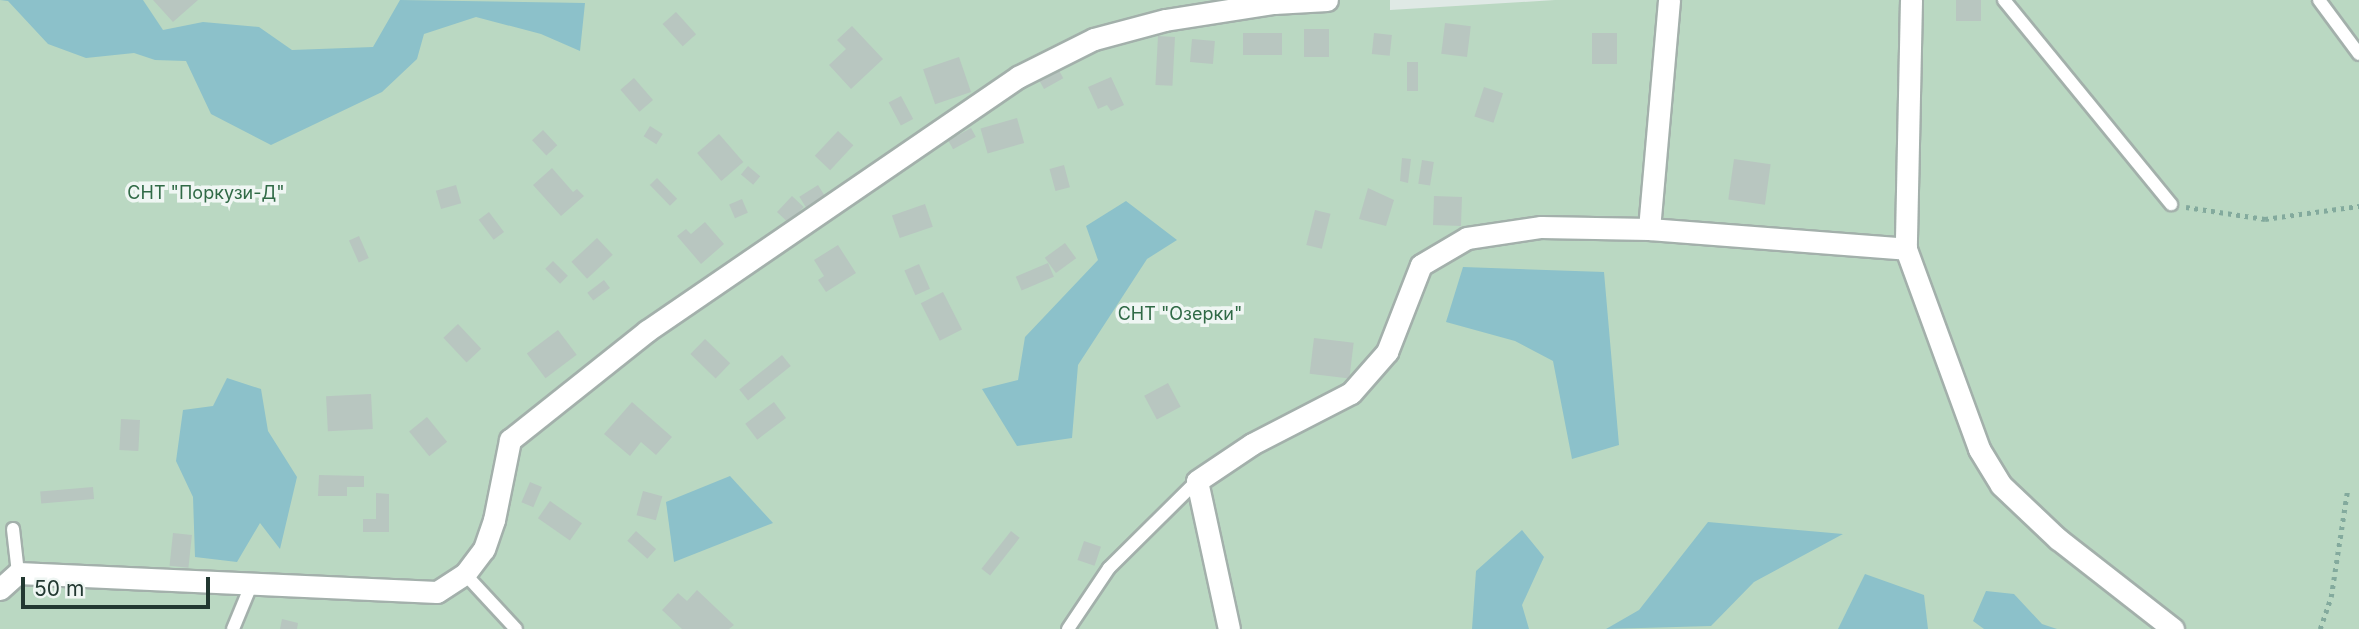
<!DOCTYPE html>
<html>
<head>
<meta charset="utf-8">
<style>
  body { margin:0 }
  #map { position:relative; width:2359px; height:629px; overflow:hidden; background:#dfe9e5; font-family:Inter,sans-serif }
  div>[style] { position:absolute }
  .green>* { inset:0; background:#bad8c2 }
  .water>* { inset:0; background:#8cc1ca }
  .building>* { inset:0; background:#b8c6c0; transform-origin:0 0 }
  .path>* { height:4.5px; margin-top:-2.25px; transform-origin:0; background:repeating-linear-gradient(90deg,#83aa9d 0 3.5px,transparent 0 8.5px) }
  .roads { filter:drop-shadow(2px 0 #a3b0ab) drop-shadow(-2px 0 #a3b0ab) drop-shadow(0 2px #a3b0ab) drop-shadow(0 -2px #a3b0ab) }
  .service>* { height:12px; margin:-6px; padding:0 6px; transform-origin:6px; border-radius:6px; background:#fff }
  .minor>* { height:21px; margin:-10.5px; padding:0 10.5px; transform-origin:10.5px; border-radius:10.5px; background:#fff }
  span { translate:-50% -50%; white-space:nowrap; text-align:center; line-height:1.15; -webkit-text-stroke:7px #eff6f3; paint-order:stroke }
  .park-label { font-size:18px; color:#306a46 }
  .scale { position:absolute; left:21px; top:577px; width:189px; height:32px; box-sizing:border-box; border:4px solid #223831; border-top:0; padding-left:9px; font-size:21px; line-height:24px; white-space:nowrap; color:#223831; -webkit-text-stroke:5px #eff6f3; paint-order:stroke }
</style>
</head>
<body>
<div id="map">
  <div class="green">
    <div style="clip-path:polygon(0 0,1390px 0,1390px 10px,1555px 0,2359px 0,2359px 629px,0 629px)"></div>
  </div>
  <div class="water">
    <div style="clip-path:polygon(0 0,143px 0,163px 30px,203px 22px,259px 27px,292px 50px,373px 47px,400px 0,585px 3px,580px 51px,541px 34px,476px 17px,424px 34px,417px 59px,382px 92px,271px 145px,211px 114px,186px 61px,155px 60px,134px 53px,86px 58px,48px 44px,8px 1px)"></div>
    <div style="clip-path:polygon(1126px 201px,1177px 240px,1147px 259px,1078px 365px,1072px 438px,1017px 446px,982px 389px,1018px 380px,1025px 337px,1098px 260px,1086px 226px)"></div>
    <div style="clip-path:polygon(1463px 267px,1604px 272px,1619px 445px,1572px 459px,1553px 361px,1515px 341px,1446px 322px)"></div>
    <div style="clip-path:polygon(227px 378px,261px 389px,268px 431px,297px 477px,280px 549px,260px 523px,237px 562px,195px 557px,193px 497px,176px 461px,183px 410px,213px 406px)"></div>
    <div style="clip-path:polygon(730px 476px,773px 523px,674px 562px,666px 502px)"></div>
    <div style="clip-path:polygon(1708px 522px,1843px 534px,1754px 582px,1711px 626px,1606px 629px,1639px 610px)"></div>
    <div style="clip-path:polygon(1522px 530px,1544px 557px,1522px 605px,1529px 629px,1472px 629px,1476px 571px)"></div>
    <div style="clip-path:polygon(1865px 574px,1924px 595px,1928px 629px,1838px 629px)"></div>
    <div style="clip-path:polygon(1986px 591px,2014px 594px,2042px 624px,2057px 629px,1984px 629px,1973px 621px)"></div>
  </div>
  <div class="building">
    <div style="clip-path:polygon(153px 0,198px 0,173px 22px)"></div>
    <div style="left:1956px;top:0;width:25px;height:21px"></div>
    <div style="left:676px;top:12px;width:30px;height:18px;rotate:48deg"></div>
    <div style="left:1445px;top:23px;width:26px;height:31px;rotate:7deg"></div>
    <div style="clip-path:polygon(852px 26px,883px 59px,851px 89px,829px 65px,846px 49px,837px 40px)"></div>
    <div style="left:1304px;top:29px;width:25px;height:28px"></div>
    <div style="left:1243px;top:33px;width:39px;height:22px"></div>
    <div style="left:1374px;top:33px;width:18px;height:21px;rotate:6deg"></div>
    <div style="left:1592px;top:33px;width:25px;height:31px"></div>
    <div style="left:1158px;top:36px;width:17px;height:49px;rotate:3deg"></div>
    <div style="left:1192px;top:39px;width:23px;height:23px;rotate:5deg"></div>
    <div style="left:959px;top:57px;width:37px;height:38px;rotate:71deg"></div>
    <div style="left:1407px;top:62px;width:11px;height:29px"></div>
    <div style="left:1057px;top:67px;width:13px;height:22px;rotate:61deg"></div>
    <div style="clip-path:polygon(1111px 77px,1124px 105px,1111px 111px,1107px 105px,1098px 109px,1088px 87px)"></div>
    <div style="left:634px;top:78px;width:29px;height:18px;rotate:49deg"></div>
    <div style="left:1484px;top:87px;width:20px;height:31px;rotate:18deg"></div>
    <div style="left:901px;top:96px;width:26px;height:14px;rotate:62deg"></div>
    <div style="left:1017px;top:118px;width:26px;height:38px;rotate:74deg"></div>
    <div style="left:650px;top:126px;width:15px;height:12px;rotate:32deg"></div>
    <div style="left:971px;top:128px;width:10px;height:26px;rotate:61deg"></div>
    <div style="left:543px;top:130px;width:21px;height:15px;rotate:47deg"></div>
    <div style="left:838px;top:131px;width:21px;height:34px;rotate:43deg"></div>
    <div style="left:719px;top:134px;width:37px;height:29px;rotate:49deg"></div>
    <div style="clip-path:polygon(1402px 158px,1411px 159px,1408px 183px,1400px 181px)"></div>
    <div style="left:1734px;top:159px;width:37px;height:41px;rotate:8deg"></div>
    <div style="left:1422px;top:160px;width:12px;height:24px;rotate:9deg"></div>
    <div style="left:1064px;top:165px;width:23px;height:15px;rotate:75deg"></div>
    <div style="left:748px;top:166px;width:16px;height:11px;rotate:40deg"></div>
    <div style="clip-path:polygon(552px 168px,573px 192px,577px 189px,584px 196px,561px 216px,533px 185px)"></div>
    <div style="left:657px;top:178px;width:29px;height:10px;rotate:46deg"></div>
    <div style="left:456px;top:185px;width:19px;height:21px;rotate:74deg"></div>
    <div style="left:818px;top:185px;width:13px;height:22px;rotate:58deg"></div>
    <div style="clip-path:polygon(1368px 188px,1394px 200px,1386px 226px,1359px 219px)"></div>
    <div style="left:792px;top:196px;width:16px;height:22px;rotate:43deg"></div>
    <div style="left:1434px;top:196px;width:28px;height:29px;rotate:2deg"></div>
    <div style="left:742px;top:199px;width:15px;height:14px;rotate:67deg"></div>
    <div style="left:925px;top:204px;width:24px;height:35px;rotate:71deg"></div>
    <div style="left:1315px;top:210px;width:16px;height:36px;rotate:14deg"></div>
    <div style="left:489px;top:212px;width:25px;height:13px;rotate:53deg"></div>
    <div style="clip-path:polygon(705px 222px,724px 244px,701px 264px,677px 236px,686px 229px,691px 234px)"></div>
    <div style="left:359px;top:236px;width:24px;height:11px;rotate:66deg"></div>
    <div style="left:597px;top:238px;width:23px;height:35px;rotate:47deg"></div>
    <div style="left:1065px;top:243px;width:19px;height:25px;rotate:54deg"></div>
    <div style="clip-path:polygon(838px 245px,856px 273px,826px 292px,818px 280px,824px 276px,814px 260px)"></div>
    <div style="left:553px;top:261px;width:21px;height:11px;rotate:45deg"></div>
    <div style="left:1048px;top:263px;width:15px;height:35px;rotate:67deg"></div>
    <div style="left:919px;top:264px;width:27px;height:16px;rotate:66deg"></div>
    <div style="left:604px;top:280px;width:10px;height:21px;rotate:53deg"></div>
    <div style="left:943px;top:292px;width:42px;height:25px;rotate:63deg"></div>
    <div style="left:458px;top:324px;width:34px;height:20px;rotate:47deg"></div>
    <div style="left:558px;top:330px;width:31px;height:39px;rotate:53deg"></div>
    <div style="left:1314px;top:338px;width:40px;height:36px;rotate:7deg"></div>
    <div style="left:705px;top:339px;width:35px;height:21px;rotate:44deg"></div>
    <div style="left:782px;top:355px;width:14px;height:55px;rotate:51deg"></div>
    <div style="left:1168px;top:383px;width:27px;height:27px;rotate:62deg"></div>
    <div style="left:371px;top:394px;width:35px;height:45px;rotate:87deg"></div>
    <div style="clip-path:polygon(632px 402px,672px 437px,656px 455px,641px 442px,630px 456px,604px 434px)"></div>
    <div style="left:774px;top:402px;width:20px;height:36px;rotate:53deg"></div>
    <div style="left:427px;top:417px;width:32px;height:23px;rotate:51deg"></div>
    <div style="left:121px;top:419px;width:19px;height:31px;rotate:3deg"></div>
    <div style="clip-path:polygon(319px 475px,364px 476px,364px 487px,347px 487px,347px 496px,318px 496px)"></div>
    <div style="left:530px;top:482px;width:13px;height:22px;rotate:23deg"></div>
    <div style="left:93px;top:487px;width:12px;height:53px;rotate:85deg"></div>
    <div style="left:643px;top:491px;width:20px;height:25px;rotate:15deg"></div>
    <div style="clip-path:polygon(376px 493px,389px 494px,389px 532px,363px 532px,363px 519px,376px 519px)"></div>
    <div style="left:550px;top:501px;width:39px;height:21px;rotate:35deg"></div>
    <div style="left:636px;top:531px;width:27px;height:13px;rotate:42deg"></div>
    <div style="left:1011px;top:531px;width:11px;height:48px;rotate:38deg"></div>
    <div style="left:173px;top:533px;width:19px;height:33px;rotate:6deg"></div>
    <div style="left:1084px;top:541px;width:18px;height:20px;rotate:19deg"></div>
    <div style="clip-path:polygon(697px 590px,734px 625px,729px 629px,682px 629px,662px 610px,678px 593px,687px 601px)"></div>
    <div style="clip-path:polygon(282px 619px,298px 623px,297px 629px,280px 629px)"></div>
  </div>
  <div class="path">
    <div style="left:2186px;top:207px;width:80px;rotate:8.6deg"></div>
    <div style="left:2265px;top:219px;width:95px;rotate:-7.9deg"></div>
    <div style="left:2320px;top:629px;width:34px;rotate:-71deg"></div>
    <div style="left:2331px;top:597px;width:106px;rotate:-81.3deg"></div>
  </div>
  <div class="roads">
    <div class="service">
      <div style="left:2004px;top:0;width:264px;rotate:50.7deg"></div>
      <div style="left:2319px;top:0;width:67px;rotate:53.5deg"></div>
      <div style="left:13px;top:529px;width:44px;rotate:83.5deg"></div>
      <div style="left:465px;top:574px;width:75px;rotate:47.2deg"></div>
      <div style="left:233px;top:629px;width:50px;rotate:-67.6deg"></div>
      <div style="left:1068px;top:629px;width:73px;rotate:-56.1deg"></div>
      <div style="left:1109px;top:568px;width:124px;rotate:-44.7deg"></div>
    </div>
    <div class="minor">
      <div style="left:1911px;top:0;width:249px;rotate:91.2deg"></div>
      <div style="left:1906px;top:249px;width:213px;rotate:69.9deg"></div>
      <div style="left:1979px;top:449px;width:42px;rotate:58.6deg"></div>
      <div style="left:2001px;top:485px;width:79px;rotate:43.5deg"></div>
      <div style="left:2058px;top:539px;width:146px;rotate:38deg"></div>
      <div style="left:1649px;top:229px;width:230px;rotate:-85deg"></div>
      <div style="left:0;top:589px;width:24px;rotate:-42deg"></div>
      <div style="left:18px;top:573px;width:419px;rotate:2.6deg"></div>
      <div style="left:437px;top:592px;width:33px;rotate:-33deg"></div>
      <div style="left:465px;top:574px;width:31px;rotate:-53deg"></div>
      <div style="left:484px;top:549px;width:31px;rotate:-71deg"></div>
      <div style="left:494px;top:520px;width:82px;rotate:-78.7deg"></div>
      <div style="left:510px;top:440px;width:175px;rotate:-38.5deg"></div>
      <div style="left:647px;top:331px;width:450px;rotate:-34.4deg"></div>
      <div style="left:1018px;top:77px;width:85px;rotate:-26.6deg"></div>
      <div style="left:1094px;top:39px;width:73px;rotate:-15deg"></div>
      <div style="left:1165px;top:20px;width:110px;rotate:-8.9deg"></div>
      <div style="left:1274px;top:3px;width:53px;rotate:-3.2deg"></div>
      <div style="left:1229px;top:629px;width:151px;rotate:-102.2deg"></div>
      <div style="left:1197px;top:481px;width:66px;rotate:-33.9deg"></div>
      <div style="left:1252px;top:444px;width:111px;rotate:-27.3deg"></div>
      <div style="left:1351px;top:393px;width:55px;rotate:-48.7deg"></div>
      <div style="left:1387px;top:352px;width:93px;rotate:-68.7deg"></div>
      <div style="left:1421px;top:265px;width:53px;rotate:-30.4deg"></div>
      <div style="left:1467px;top:238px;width:75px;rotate:-8.5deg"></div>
      <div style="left:1541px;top:227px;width:108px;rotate:1.1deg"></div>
      <div style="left:1649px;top:229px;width:258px;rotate:4.4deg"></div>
    </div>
  </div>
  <div class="park-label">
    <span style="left:206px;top:193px">СНТ "Поркузи-Д"</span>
    <span style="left:1180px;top:314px">СНТ "Озерки"</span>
  </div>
  <div class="scale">50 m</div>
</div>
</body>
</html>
